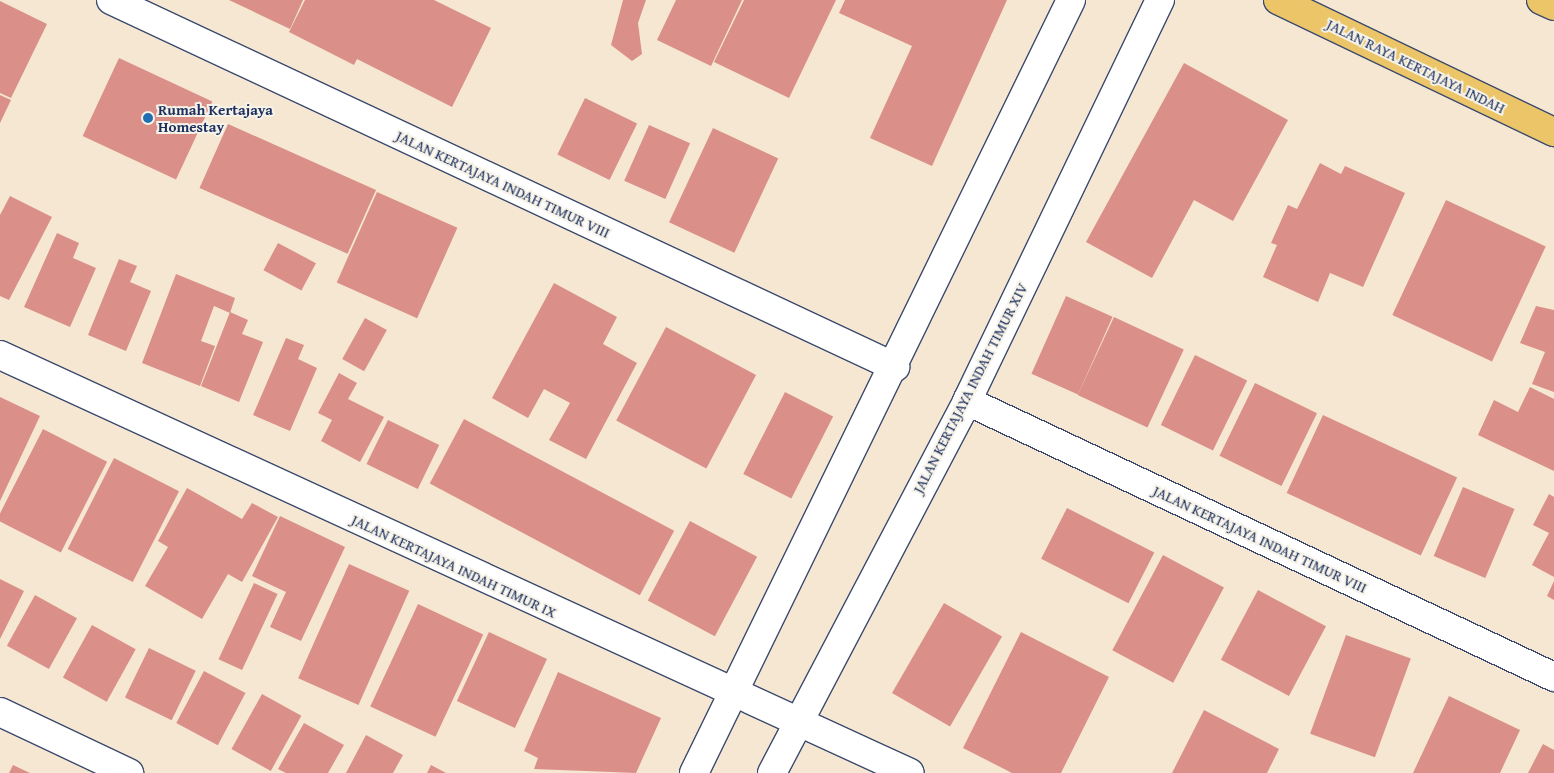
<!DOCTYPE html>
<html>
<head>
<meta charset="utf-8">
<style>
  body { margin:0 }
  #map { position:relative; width:1554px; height:773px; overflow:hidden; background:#f5e7d2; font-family:"Gentium Book Plus",serif }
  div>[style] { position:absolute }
  .building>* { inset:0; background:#da9089; transform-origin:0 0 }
  .roads { filter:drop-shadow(1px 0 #3c4b6f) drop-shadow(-1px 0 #3c4b6f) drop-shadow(0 1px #3c4b6f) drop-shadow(0 -1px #3c4b6f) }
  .minor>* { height:28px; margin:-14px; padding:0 14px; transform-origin:14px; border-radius:14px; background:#fff }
  .primary>* { height:28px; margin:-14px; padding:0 14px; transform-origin:14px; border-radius:14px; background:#ecc569 }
  .dots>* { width:14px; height:14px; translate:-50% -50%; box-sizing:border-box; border:2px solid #f7f3e8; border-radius:50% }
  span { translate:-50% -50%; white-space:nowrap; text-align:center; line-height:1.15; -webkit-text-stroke:4px #f7f3e8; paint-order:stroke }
  .street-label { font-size:15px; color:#1b2f5e }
  .poi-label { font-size:15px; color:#1b2f5e; font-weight:700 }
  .left { translate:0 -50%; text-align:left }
</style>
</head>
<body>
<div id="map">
  <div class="building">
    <div style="clip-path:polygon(229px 0,303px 0,290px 29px)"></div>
    <div style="clip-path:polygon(305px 0,434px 0,491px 28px,452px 107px,357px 59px,354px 65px,289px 32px)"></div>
    <div style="clip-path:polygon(623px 0,646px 0,638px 23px,642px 54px,632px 61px,611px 45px)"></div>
    <div style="clip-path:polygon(676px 0,742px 0,711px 66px,657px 40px)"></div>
    <div style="clip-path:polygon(744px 0,836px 0,789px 98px,714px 62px)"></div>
    <div style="clip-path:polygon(845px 0,1007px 0,932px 166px,870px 138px,912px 46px,839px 13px)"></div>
    <div style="clip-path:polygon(0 1px,47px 24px,11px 98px,0 93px)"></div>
    <div style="left:119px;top:58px;width:103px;height:86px;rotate:25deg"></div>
    <div style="clip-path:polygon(1184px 63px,1288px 120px,1233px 221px,1194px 200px,1152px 278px,1086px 242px)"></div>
    <div style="clip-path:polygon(0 95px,11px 100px,0 123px)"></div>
    <div style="left:585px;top:98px;width:58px;height:63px;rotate:26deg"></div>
    <div style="left:228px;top:124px;width:162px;height:70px;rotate:24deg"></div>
    <div style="left:649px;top:125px;width:45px;height:61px;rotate:24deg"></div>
    <div style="left:713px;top:128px;width:72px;height:104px;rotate:25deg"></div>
    <div style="clip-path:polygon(1320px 163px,1341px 174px,1345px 166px,1405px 193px,1363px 287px,1330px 273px,1318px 302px,1263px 277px,1277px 245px,1271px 243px,1288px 205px,1297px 209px)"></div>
    <div style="left:377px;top:192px;width:88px;height:99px;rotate:24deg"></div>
    <div style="clip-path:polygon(10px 196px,52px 217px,9px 300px,0 296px,0 215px)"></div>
    <div style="left:1446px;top:200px;width:110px;height:127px;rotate:25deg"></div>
    <div style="clip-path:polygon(57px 233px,79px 243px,73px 258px,96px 268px,70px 327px,24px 307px)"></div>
    <div style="left:278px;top:243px;width:43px;height:31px;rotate:28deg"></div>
    <div style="clip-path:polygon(119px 259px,137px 266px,130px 282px,151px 291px,126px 351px,88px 335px)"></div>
    <div style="clip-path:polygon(176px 274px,235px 298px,230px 313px,214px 306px,201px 341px,215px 346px,200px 386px,142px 363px)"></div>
    <div style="clip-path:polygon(554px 283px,617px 317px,603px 344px,637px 363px,586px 459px,549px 440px,570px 403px,544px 389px,528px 418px,492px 398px)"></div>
    <div style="left:1066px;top:296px;width:51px;height:85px;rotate:24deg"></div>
    <div style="clip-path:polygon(1536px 306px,1554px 310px,1554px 392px,1532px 384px,1545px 352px,1520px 343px)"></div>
    <div style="clip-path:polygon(230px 312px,248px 320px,242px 334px,263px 342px,239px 402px,201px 386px)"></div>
    <div style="left:1114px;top:317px;width:77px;height:86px;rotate:25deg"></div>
    <div style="left:365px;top:318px;width:25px;height:47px;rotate:29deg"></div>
    <div style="left:666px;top:327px;width:102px;height:106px;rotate:28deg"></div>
    <div style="clip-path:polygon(286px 338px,304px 345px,298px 359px,317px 368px,290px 431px,253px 415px)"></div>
    <div style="left:1195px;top:355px;width:58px;height:78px;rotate:26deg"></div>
    <div style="clip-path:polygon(339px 373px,357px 383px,348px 399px,384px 417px,360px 462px,321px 441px,332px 420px,318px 413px)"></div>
    <div style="left:1255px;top:383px;width:69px;height:81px;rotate:26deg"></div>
    <div style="clip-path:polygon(1530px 387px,1554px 399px,1554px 471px,1478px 435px,1494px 400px,1518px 412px)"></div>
    <div style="left:785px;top:392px;width:54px;height:92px;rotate:27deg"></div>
    <div style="clip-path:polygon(0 397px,40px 416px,0 501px)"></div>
    <div style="left:1323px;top:415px;width:148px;height:86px;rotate:25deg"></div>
    <div style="left:464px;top:419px;width:238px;height:73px;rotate:28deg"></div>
    <div style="left:388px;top:420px;width:57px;height:49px;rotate:26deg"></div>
    <div style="left:43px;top:429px;width:72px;height:102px;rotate:27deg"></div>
    <div style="left:114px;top:458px;width:73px;height:102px;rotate:27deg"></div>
    <div style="left:1463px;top:487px;width:56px;height:75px;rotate:23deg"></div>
    <div style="clip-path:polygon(187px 488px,242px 519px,252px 503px,278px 517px,242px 582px,228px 574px,202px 619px,145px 586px,168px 547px,158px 541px)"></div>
    <div style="clip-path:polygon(1549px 494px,1554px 497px,1554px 577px,1532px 565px,1549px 533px,1533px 525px)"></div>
    <div style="left:1067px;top:508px;width:98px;height:57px;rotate:27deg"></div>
    <div style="clip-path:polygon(280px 516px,345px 547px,301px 641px,270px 627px,286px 592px,252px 576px)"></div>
    <div style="left:690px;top:521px;width:76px;height:90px;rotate:28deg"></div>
    <div style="left:1163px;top:555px;width:69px;height:108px;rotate:28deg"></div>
    <div style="left:349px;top:564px;width:66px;height:125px;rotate:24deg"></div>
    <div style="clip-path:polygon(0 579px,24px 591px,0 639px)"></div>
    <div style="clip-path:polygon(1554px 581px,1554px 600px,1547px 596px)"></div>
    <div style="left:254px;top:583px;width:26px;height:84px;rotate:25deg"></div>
    <div style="left:1258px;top:590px;width:77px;height:79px;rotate:28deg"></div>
    <div style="left:35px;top:595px;width:48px;height:58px;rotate:29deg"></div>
    <div style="left:944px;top:603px;width:67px;height:104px;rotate:30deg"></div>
    <div style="left:418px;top:604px;width:72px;height:113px;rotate:25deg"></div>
    <div style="left:92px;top:625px;width:50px;height:60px;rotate:29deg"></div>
    <div style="left:489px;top:632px;width:64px;height:76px;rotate:25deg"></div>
    <div style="clip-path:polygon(1021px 632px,1109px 677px,1061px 773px,1012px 773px,963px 748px)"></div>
    <div style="left:1346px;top:635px;width:69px;height:105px;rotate:20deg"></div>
    <div style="left:149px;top:648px;width:52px;height:55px;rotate:26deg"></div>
    <div style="left:204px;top:671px;width:47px;height:59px;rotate:28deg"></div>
    <div style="clip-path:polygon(558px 672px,661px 718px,636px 773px,534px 769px,538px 758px,524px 751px)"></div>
    <div style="left:262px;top:694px;width:45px;height:63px;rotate:29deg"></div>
    <div style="clip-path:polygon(1449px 696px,1520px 730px,1500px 773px,1413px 773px)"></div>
    <div style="clip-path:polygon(1204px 710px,1279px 749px,1267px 773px,1172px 773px)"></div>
    <div style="clip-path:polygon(304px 723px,344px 745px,328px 773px,286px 773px,278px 769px)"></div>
    <div style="clip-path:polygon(366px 735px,403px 755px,393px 773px,346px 773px)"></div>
    <div style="clip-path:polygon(1543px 744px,1554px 750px,1554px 773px,1528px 773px)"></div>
    <div style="clip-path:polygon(13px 765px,30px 773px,9px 773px)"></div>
    <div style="clip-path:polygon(431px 765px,446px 773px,427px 773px)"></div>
  </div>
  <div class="roads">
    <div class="minor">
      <div style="left:111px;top:0;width:866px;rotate:25.08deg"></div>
      <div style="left:0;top:355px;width:1001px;rotate:24.67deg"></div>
      <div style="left:967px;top:401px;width:649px;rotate:25.18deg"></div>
      <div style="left:0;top:712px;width:143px;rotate:25.3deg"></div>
      <div style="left:694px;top:773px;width:860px;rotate:-64deg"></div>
      <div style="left:772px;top:773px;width:420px;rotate:-62.3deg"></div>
      <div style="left:967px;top:401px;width:445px;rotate:-64.3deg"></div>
    </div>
    <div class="primary">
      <div style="left:1278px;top:0;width:306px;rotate:25.6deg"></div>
      <div style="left:1541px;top:0;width:14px;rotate:25deg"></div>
    </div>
  </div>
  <div class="dots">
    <div style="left:148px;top:118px;background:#1f6fb2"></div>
  </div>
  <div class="street-label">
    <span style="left:1416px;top:66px;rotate:26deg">JALAN RAYA KERTAJAYA INDAH</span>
    <span style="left:503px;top:184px;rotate:25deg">JALAN KERTAJAYA INDAH TIMUR VIII</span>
    <span style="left:970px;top:388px;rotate:-63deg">JALAN KERTAJAYA INDAH TIMUR XIV</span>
    <span style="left:1260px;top:539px;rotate:25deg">JALAN KERTAJAYA INDAH TIMUR VIII</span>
    <span style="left:454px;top:566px;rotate:25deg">JALAN KERTAJAYA INDAH TIMUR IX</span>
  </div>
  <div class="poi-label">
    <span class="left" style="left:158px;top:118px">Rumah Kertajaya<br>Homestay</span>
  </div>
</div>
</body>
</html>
